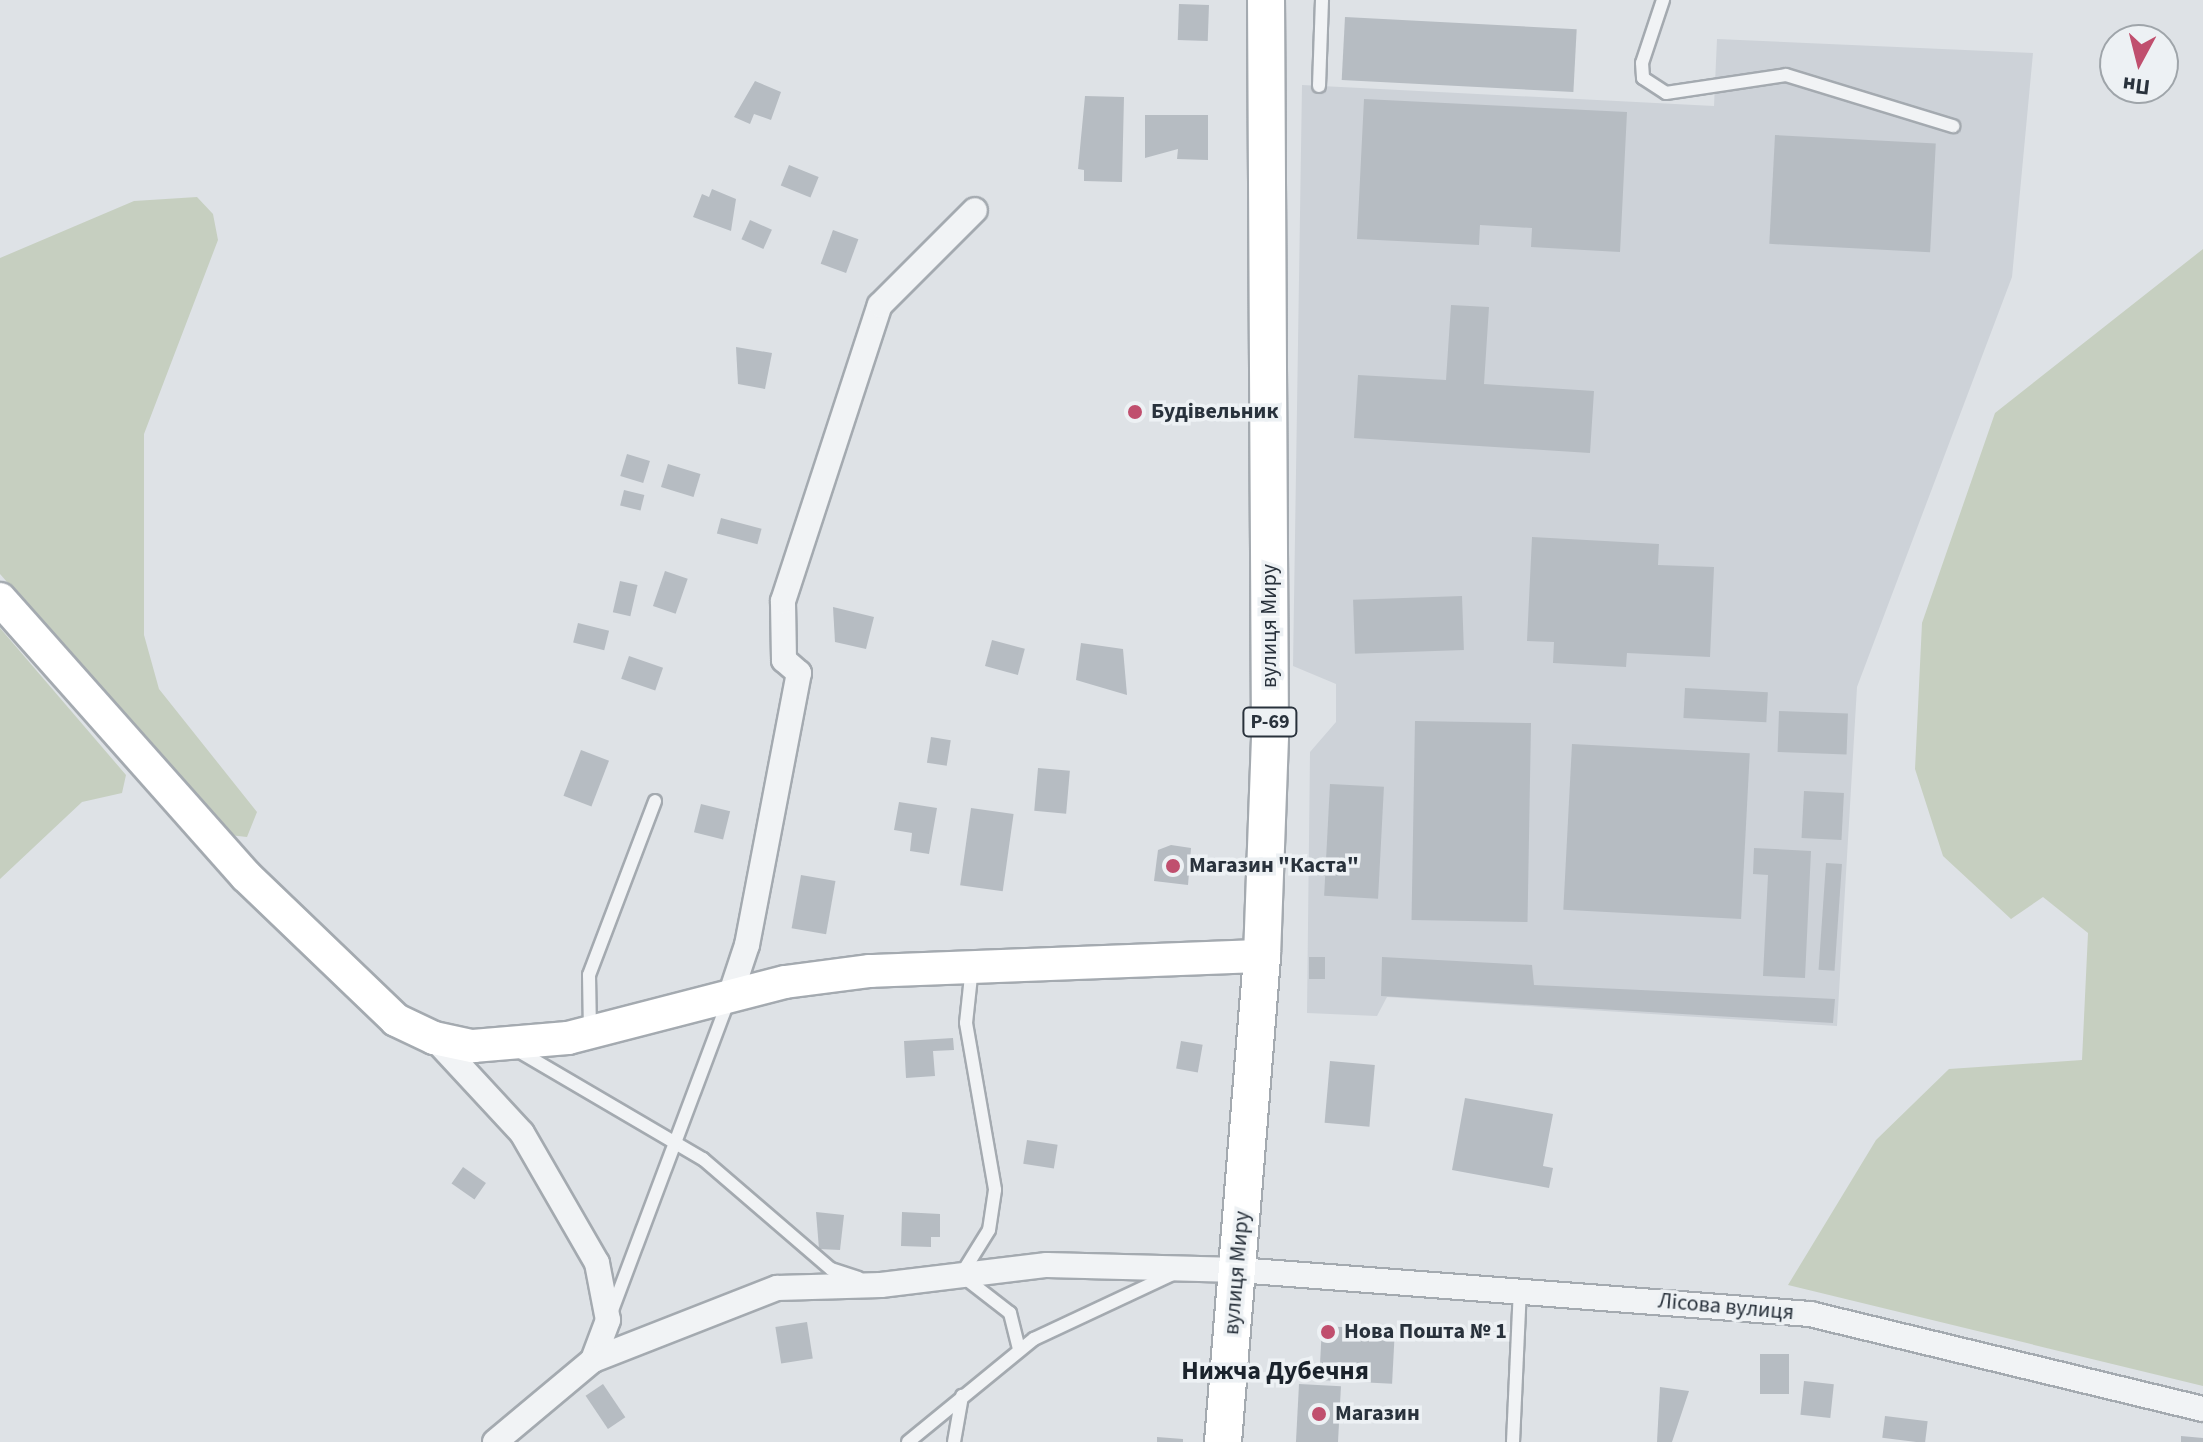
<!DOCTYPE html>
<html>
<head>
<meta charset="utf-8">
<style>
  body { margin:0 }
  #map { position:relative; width:2203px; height:1442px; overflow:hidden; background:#dee2e6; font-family:"Source Sans 3",sans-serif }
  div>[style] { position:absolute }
  .built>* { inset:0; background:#cdd2d8 }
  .green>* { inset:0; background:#c6cfc0 }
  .building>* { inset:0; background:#b6bcc2; transform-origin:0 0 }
  .roads { filter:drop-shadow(2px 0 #a4aab0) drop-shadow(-2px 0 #a4aab0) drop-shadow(0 2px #a4aab0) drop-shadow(0 -2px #a4aab0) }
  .lane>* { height:12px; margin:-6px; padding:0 6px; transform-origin:6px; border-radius:6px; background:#f1f3f5 }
  .street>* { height:24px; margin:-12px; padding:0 12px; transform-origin:12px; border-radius:12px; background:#f1f3f5 }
  .secondary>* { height:32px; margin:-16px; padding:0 16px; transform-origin:16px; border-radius:16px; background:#fff }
  .primary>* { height:36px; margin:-18px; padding:0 18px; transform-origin:18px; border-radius:18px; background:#fff }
  .dots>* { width:22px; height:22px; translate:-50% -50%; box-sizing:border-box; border:4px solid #edf1f4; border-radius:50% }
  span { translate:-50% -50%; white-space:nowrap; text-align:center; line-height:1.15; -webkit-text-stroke:7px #edf1f4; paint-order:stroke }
  .shield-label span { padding:2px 6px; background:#edf1f4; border:2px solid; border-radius:6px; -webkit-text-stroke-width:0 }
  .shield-label { font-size:20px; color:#29323c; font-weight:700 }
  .poi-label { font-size:22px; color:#29323c; font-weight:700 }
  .left { translate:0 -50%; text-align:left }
  .street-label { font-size:22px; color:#29323c }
  .quarter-label { font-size:26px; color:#1b232c; font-weight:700 }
  .north { position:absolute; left:2099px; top:24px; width:80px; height:80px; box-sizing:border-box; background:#edf1f4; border:2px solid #9fa5aa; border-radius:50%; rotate:187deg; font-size:22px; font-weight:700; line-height:32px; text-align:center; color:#29323c }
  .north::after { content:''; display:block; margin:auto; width:28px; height:36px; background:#c04f6e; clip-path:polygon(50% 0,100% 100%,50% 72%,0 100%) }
</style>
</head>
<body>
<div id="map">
  <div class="built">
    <div style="clip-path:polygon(1717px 39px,2033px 53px,2012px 277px,1857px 687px,1837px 1026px,1387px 997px,1377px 1016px,1307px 1013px,1310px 752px,1336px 722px,1336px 684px,1293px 666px,1302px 85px,1714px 106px)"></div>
  </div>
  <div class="green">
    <div style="clip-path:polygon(197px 197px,213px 214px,218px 240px,144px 434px,144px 635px,159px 689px,257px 812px,247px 837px,229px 835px,0 574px,0 258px,134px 201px)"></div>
    <div style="clip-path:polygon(2203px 249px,2203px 1386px,1788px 1285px,1876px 1140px,1949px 1069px,2082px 1060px,2088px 933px,2043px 897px,2011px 919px,1943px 856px,1915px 769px,1922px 623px,1995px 413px)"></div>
    <div style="clip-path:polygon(0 628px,126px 775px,122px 793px,82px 802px,0 879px)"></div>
  </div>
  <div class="building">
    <div style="left:1179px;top:4px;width:30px;height:36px;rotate:2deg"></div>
    <div style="left:1345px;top:17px;width:232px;height:63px;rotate:3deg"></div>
    <div style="clip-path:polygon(755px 81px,781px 92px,771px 120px,754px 114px,750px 124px,734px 117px)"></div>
    <div style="clip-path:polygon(1085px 96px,1124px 97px,1122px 182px,1084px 181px,1084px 170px,1078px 169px)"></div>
    <div style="clip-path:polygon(1364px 99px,1627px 112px,1620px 252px,1531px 247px,1532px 228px,1480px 225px,1479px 245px,1357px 239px)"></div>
    <div style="clip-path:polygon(1145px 115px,1208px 115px,1208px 160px,1177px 159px,1178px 149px,1145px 158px)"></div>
    <div style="left:1775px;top:135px;width:161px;height:109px;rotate:3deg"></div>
    <div style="left:789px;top:165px;width:32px;height:22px;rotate:22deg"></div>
    <div style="clip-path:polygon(712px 189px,736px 199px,731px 231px,693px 217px,702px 194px,709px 197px)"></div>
    <div style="left:750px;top:220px;width:24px;height:21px;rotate:24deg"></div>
    <div style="left:833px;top:230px;width:27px;height:36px;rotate:20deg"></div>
    <div style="clip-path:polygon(1451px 305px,1489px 307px,1484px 384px,1594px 391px,1590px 453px,1354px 438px,1358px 375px,1446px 380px)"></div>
    <div style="clip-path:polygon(736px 347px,772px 353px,765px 389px,738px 384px)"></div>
    <div style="left:627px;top:454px;width:24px;height:23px;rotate:17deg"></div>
    <div style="left:668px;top:464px;width:34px;height:24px;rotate:17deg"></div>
    <div style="left:624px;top:490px;width:21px;height:16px;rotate:14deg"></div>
    <div style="left:721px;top:518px;width:42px;height:16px;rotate:15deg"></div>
    <div style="clip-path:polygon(1532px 537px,1659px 544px,1658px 565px,1714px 567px,1710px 657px,1627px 653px,1626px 667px,1553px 663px,1554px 642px,1527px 641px)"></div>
    <div style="left:665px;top:571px;width:24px;height:37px;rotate:19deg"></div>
    <div style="left:620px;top:581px;width:18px;height:32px;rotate:13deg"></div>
    <div style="left:1462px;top:596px;width:54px;height:109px;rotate:88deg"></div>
    <div style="clip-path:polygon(833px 607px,874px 617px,866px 649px,835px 642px)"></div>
    <div style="left:578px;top:623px;width:32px;height:20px;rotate:14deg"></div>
    <div style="left:992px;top:640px;width:34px;height:27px;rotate:15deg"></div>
    <div style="clip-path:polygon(1081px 643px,1123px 649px,1127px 695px,1076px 680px)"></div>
    <div style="left:629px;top:656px;width:36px;height:24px;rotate:19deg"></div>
    <div style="left:1685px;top:688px;width:83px;height:30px;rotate:3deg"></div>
    <div style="left:1779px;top:711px;width:69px;height:41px;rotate:2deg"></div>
    <div style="left:1415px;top:721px;width:116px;height:199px;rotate:1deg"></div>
    <div style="left:931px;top:737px;width:20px;height:26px;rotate:9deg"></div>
    <div style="left:1572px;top:744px;width:178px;height:166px;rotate:3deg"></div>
    <div style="left:581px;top:750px;width:30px;height:49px;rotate:21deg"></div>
    <div style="left:1038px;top:768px;width:32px;height:43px;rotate:5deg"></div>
    <div style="left:1330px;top:784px;width:54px;height:112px;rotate:3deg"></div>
    <div style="left:1804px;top:791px;width:40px;height:47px;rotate:3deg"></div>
    <div style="clip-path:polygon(899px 802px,937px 808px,929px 854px,910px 851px,912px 833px,894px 830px)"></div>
    <div style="left:701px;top:804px;width:30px;height:29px;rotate:14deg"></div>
    <div style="left:971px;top:808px;width:43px;height:78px;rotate:8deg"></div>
    <div style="clip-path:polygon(1171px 845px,1191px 848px,1188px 885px,1154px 881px,1158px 850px)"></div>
    <div style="clip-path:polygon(1754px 848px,1811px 851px,1805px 978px,1763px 976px,1768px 875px,1753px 874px)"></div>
    <div style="left:1826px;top:863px;width:16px;height:107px;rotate:4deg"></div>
    <div style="left:801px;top:875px;width:35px;height:54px;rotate:10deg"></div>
    <div style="left:1309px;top:957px;width:16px;height:22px"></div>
    <div style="clip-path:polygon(1382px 957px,1532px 965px,1534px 985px,1835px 999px,1833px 1023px,1381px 996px)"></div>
    <div style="clip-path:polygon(953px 1038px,954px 1050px,933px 1051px,935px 1076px,906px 1078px,904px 1041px)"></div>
    <div style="left:1181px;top:1041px;width:22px;height:28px;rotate:10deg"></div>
    <div style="left:1330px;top:1061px;width:45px;height:62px;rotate:5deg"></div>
    <div style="clip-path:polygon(1465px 1098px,1553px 1114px,1543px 1166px,1553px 1168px,1549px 1188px,1452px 1170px)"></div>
    <div style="left:1027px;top:1140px;width:31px;height:24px;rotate:9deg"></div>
    <div style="left:463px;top:1167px;width:28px;height:20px;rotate:35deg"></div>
    <div style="clip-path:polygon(816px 1212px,844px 1215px,840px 1250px,819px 1249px)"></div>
    <div style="clip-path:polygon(902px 1212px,940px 1214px,940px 1237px,931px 1237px,931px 1247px,901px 1246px)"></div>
    <div style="left:807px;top:1322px;width:37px;height:32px;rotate:81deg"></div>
    <div style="left:1322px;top:1326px;width:73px;height:54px;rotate:3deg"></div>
    <div style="left:1760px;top:1354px;width:29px;height:40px"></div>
    <div style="left:1804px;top:1381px;width:30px;height:34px;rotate:6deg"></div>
    <div style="left:603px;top:1384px;width:40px;height:21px;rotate:56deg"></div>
    <div style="left:1299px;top:1384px;width:42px;height:58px;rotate:3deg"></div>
    <div style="clip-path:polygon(1660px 1387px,1689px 1391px,1672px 1442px,1657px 1442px)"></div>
    <div style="left:1885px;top:1416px;width:43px;height:22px;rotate:7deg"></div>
    <div style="clip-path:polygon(2181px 1436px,2203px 1438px,2203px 1442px,2181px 1442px)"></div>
    <div style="clip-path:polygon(1157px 1437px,1183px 1439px,1183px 1442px,1157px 1442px)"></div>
  </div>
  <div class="roads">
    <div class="lane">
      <div style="left:1663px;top:0;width:66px;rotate:108.4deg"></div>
      <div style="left:1642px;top:63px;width:15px;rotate:86deg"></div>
      <div style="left:1643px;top:78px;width:27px;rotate:33deg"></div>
      <div style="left:1666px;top:93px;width:121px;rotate:-8.5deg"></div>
      <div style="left:1786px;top:75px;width:175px;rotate:17deg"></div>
      <div style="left:1319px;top:86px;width:86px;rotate:-88deg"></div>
      <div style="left:972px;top:967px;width:56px;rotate:96.1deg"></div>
      <div style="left:966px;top:1023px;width:169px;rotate:80.1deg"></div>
      <div style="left:995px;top:1190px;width:40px;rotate:98.5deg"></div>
      <div style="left:989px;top:1230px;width:53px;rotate:121.9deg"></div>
      <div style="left:961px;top:1275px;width:62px;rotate:37.8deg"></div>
      <div style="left:1010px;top:1313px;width:38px;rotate:76deg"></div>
      <div style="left:590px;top:1032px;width:57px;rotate:-91deg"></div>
      <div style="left:589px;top:975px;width:186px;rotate:-69.2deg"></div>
      <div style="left:522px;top:1053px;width:210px;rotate:30.4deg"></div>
      <div style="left:703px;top:1159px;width:169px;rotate:40.7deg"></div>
      <div style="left:831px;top:1269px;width:29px;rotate:18deg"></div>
      <div style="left:611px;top:1313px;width:333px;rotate:-69.4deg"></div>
      <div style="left:908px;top:1442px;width:163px;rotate:-39.3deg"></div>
      <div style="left:1034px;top:1339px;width:153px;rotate:-25.1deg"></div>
      <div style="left:954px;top:1442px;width:47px;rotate:-80.1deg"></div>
      <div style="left:1513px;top:1442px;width:153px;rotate:-87.4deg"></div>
    </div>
    <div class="street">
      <div style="left:730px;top:996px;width:54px;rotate:-71.6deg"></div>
      <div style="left:747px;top:945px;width:277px;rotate:-79.2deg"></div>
      <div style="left:799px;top:673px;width:20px;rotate:-139deg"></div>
      <div style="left:784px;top:660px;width:59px;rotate:-91deg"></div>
      <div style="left:783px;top:601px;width:311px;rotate:-71.9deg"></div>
      <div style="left:880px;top:305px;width:134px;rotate:-45deg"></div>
      <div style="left:434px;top:1038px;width:129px;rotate:47.2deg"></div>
      <div style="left:522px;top:1133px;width:150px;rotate:60deg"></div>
      <div style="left:597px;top:1263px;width:58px;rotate:79.1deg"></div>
      <div style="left:608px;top:1320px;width:43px;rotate:110.6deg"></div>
      <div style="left:495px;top:1442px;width:128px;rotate:-39.9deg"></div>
      <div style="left:593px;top:1360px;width:198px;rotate:-21.4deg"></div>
      <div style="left:777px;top:1288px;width:104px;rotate:-1.7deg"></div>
      <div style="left:881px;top:1285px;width:167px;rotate:-6.9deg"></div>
      <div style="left:1047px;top:1265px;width:191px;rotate:1.5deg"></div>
      <div style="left:1238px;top:1270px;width:574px;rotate:4.4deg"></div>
      <div style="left:1810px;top:1314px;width:404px;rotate:13.6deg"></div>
    </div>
    <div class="secondary">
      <div style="left:0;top:599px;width:370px;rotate:48.4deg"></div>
      <div style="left:246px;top:876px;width:208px;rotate:43.8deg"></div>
      <div style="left:396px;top:1020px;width:42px;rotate:25.3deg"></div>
      <div style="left:434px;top:1038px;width:40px;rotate:12deg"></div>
      <div style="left:473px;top:1046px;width:95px;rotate:-4.8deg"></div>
      <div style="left:568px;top:1038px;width:224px;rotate:-14.5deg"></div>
      <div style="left:785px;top:982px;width:86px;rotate:-7.4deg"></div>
      <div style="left:870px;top:971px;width:392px;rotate:-2.2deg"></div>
    </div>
    <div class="primary">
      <div style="left:1223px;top:1442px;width:488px;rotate:-85.4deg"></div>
      <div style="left:1262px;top:956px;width:220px;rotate:-87.9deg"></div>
      <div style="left:1270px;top:736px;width:736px;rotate:-90.31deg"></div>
    </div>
  </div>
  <div class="dots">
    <div style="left:1135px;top:412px;background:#c04f6e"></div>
    <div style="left:1173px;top:866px;background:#c04f6e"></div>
    <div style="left:1328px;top:1332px;background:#c04f6e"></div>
    <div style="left:1319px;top:1414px;background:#c04f6e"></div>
  </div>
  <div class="shield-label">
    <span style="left:1270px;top:722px">Р-69</span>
  </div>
  <div class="poi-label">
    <span class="left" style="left:1151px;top:412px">Будівельник</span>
    <span class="left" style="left:1189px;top:866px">Магазин "Каста"</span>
    <span class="left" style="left:1344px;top:1332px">Нова Пошта № 1</span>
    <span class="left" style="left:1335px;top:1414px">Магазин</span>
  </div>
  <div class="street-label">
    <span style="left:1270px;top:626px;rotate:-90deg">вулиця Миру</span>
    <span style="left:1237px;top:1273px;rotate:-85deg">вулиця Миру</span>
    <span style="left:1726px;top:1307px;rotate:5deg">Лісова вулиця</span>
  </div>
  <div class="quarter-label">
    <span style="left:1275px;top:1371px">Нижча Дубечня</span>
  </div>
  <div class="north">Пн</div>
</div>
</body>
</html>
